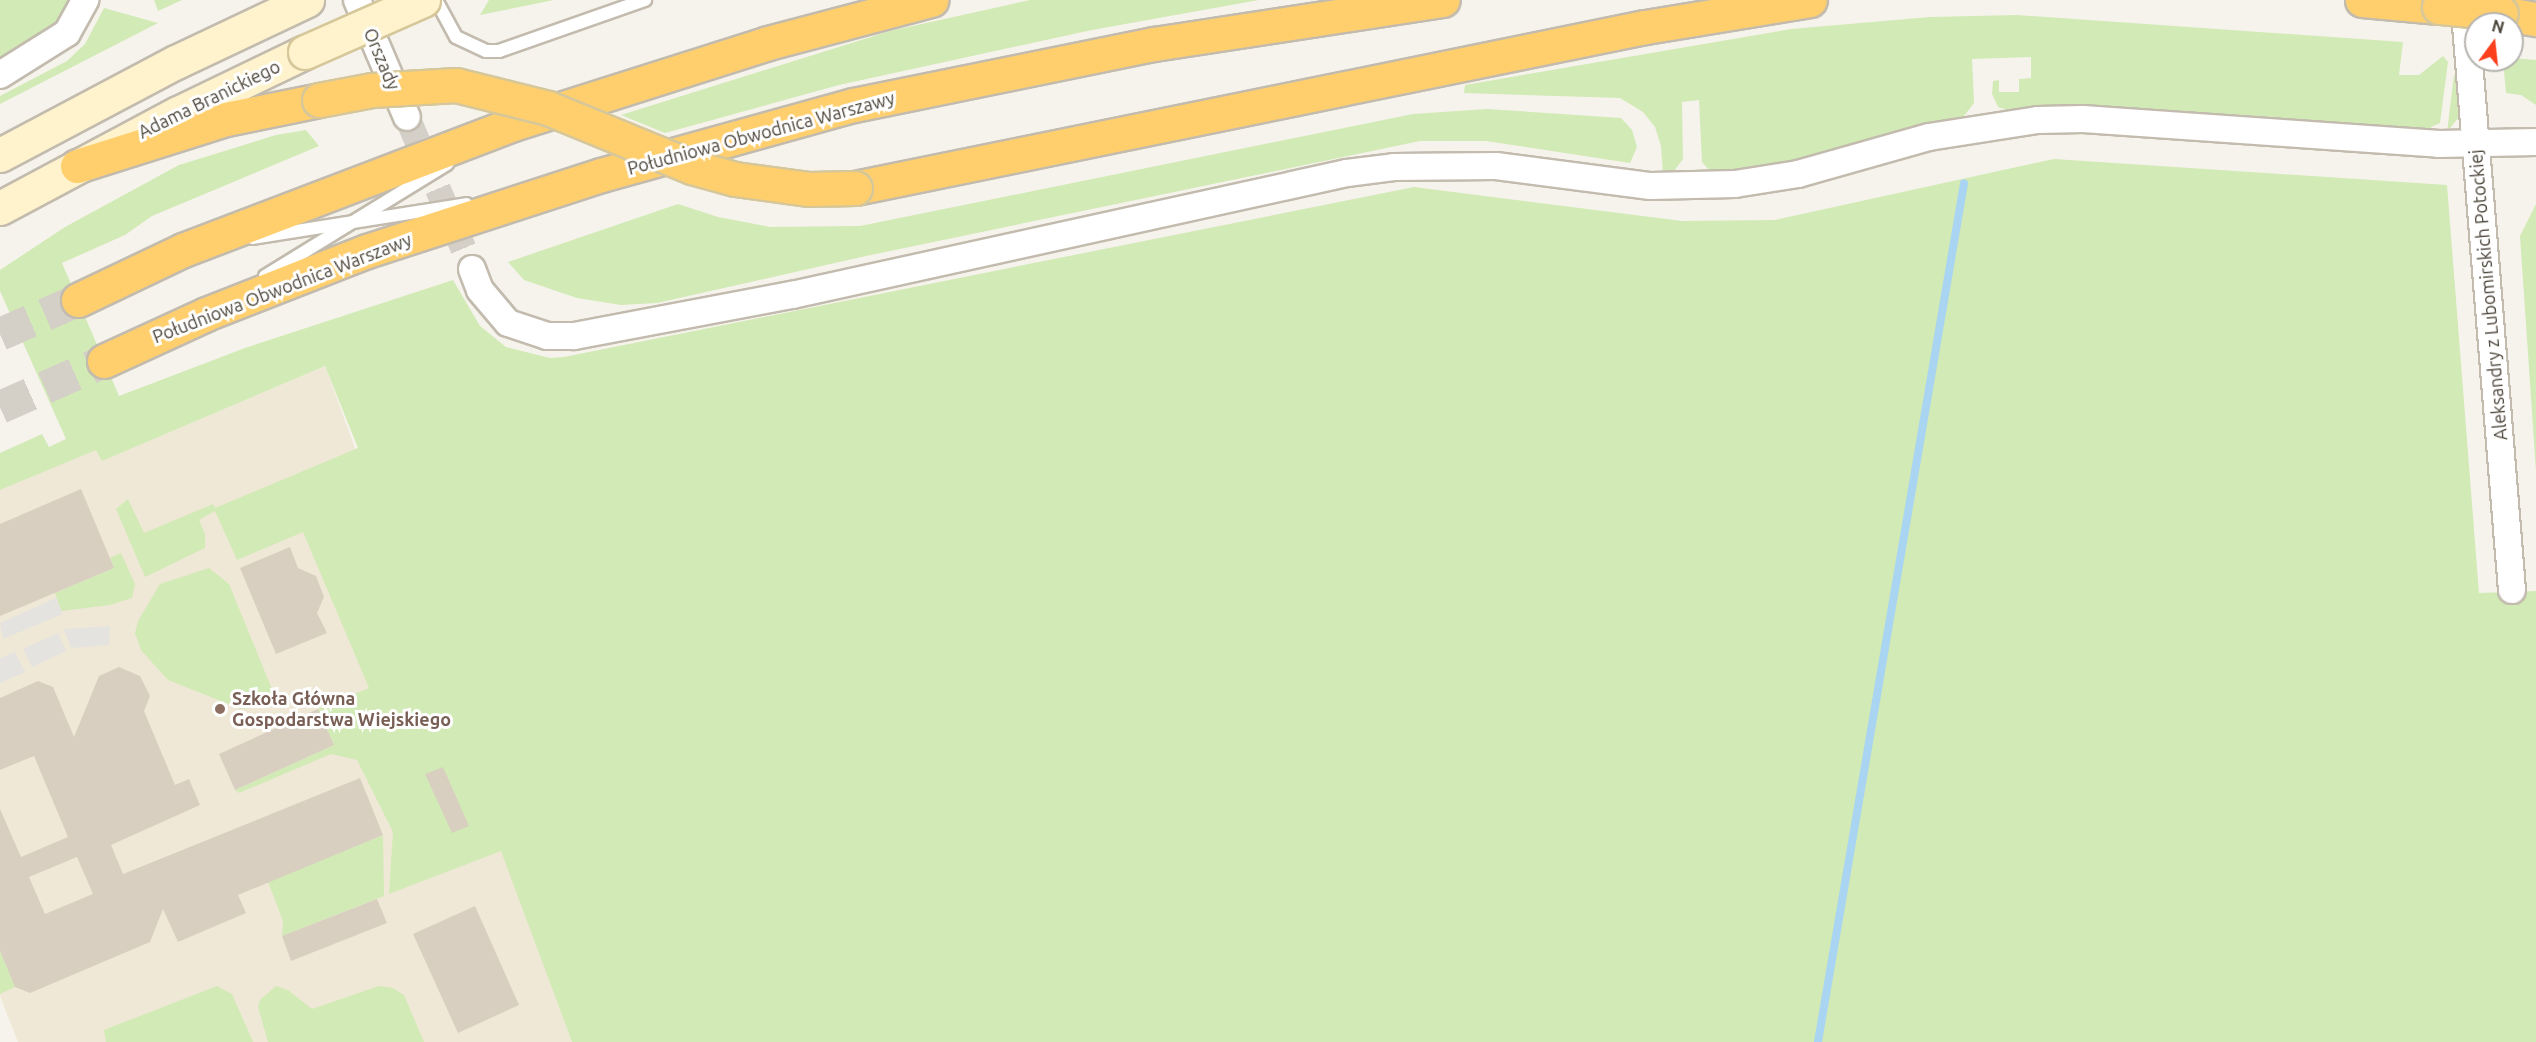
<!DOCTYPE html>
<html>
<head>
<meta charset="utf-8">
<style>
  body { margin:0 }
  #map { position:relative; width:2536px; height:1042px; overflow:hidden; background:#f6f3ec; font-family:Ubuntu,sans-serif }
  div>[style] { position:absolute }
  .education>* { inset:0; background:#efe8d6 }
  .green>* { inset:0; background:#d2eab5 }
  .parking>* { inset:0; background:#e5e3e0 }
  .stream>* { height:8px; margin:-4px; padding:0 4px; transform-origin:4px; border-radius:4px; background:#a9d4f2 }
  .building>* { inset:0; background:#d8cfc1 }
  .street-tunnel>* { height:26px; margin-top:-13px; transform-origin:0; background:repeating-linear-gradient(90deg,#d4d0c8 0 26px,transparent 0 39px) }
  .highway-tunnel>* { height:33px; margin-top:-16.5px; transform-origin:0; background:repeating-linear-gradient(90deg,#d4d0c8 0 33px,transparent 0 49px) }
  .roads { filter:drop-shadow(2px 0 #c2bbae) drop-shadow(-2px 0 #c2bbae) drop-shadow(0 2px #c2bbae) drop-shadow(0 -2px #c2bbae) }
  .lane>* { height:12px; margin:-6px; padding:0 6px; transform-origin:6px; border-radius:6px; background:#fff }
  .street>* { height:26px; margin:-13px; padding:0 13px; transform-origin:13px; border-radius:13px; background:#fff }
  .secondary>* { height:33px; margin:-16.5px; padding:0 16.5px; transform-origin:16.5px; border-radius:16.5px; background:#fff3cd }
  .highway>* { height:33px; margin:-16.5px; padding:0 16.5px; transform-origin:16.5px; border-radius:16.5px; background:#ffcf6e }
  .bridges { filter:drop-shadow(2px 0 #d6c79b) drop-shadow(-2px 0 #d6c79b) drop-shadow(0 2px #d6c79b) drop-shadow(0 -2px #d6c79b) }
  .secondary-bridge>* { height:33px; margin:-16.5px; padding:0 16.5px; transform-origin:16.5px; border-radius:16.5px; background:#fff3cd }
  .highway-bridge>* { height:33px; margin:-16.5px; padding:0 16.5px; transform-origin:16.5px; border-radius:16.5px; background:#ffcf6e }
  .dots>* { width:16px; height:16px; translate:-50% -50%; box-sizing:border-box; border:3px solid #fff; border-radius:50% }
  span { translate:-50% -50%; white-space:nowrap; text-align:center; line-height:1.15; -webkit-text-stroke:6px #fff; paint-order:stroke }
  .street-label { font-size:18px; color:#4b4439 }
  .education-label { font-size:18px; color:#785e54; font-weight:700 }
  .left { translate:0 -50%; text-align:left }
  .north { position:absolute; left:2464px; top:12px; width:60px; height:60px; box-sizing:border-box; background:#fff; border:2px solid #b7b4b0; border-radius:50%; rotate:15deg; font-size:16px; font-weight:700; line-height:24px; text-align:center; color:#4b4439 }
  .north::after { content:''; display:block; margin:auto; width:21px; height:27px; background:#fc3f1d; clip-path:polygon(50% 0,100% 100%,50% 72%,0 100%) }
</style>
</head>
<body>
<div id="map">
  <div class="education">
    <div style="clip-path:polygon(325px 366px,572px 1042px,18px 1042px,0 996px,0 490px,96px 449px,102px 461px)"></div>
  </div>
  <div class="green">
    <div style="clip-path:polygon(0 0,72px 0,60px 23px,0 62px)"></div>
    <div style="clip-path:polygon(154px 0,182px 0,158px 11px)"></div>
    <div style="clip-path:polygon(489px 0,554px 0,480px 15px)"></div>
    <div style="clip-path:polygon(1030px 0,1259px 0,1092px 30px,839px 85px,665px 133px,621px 115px,890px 31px)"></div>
    <div style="clip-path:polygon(104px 8px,158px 23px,0 104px,0 96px,67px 61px,85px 44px)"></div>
    <div style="clip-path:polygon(2017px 15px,2403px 42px,2399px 75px,2419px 75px,2443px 56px,2448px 62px,2440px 123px,2431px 127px,2430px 134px,2015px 113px,1998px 107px,1992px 94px,1993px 81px,1999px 80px,1999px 92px,2019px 92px,2019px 79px,2031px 78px,2031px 57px,1972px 59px,1974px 103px,1961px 120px,1772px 169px,1712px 173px,1708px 169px,1702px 162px,1699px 100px,1682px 102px,1683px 159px,1671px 175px,1663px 175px,1661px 146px,1655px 127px,1643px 112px,1620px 98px,1464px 93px,1465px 85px,1791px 29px,1930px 17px)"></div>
    <div style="clip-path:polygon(2512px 58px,2536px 60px,2536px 105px,2521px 95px,2506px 93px,2503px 60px)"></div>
    <div style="clip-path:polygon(2454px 75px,2457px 75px,2459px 117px,2447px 132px)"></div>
    <div style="clip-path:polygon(1487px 109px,1621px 118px,1632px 130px,1637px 147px,1630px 163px,1486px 141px,1420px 141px,866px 256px,657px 303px,621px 305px,577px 298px,524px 280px,508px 262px,678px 204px,718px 217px,770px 227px,860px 226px,1413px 114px)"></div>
    <div style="clip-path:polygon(306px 130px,319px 146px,152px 216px,125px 235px,62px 263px,119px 396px,245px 348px,453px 280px,480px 326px,506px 347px,550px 358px,564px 357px,1414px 187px,1682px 221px,1775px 220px,2054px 159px,2447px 185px,2479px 593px,2536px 591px,2536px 1042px,572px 1042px,501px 851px,389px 894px,393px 832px,357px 760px,331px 754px,239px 793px,235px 790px,334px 745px,318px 709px,369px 688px,303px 532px,237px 560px,215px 511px,199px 520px,205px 534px,205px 548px,145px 577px,116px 509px,128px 499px,144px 533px,213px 504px,215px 508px,358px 448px,325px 366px,102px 461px,96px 450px,0 490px,0 453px,42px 434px,49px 447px,66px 439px,0 291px,0 270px,65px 227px,179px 165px,276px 135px)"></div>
    <div style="clip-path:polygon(2536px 204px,2536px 471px,2520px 236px)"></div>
    <div style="clip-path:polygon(121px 553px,135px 584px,132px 598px,110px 605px,61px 611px,55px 593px,114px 568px,110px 558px)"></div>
    <div style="clip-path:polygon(209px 568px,229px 584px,276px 699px,261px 707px,241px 709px,168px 680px,141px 650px,135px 633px,138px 621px,160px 584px)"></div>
    <div style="clip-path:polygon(383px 835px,384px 896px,282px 936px,283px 921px,268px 882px)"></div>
    <div style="clip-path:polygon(0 951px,15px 987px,0 994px)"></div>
    <div style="clip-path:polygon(217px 986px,232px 994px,253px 1042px,106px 1042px,104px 1030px)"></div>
    <div style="clip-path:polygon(276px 986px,288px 990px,312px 1009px,379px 986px,393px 988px,404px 995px,424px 1042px,268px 1042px,258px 1007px,260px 1000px)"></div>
  </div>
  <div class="parking">
    <div style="clip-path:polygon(56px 598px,63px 614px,3px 639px,0 623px)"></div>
    <div style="clip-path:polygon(110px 626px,109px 645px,71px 648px,64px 629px)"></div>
    <div style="clip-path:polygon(58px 633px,66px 651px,32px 667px,23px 649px)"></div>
    <div style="clip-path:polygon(15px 652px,25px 672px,0 683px,0 658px)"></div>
  </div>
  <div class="stream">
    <div style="left:1818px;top:1042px;width:871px;rotate:-80.35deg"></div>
  </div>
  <div class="building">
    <div style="clip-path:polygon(81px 489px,114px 568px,0 616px,0 524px)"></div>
    <div style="clip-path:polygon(290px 547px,298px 568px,316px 576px,324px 597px,317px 613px,327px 633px,276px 654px,240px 568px)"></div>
    <div style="clip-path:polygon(evenodd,119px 667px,140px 676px,150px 696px,144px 711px,175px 785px,189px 779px,200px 805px,111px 845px,123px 874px,360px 778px,383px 835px,238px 895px,246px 913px,178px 942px,163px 909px,150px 942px,30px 993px,15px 987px,0 951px,0 809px,21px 857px,68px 837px,34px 756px,0 770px,0 698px,38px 681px,53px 687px,74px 737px,99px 676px,119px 667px,77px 857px,93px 894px,45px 914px,29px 877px,77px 857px)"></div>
    <div style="clip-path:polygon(318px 709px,334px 745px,235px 790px,219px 754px)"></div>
    <div style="clip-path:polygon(443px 767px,469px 826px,452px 833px,425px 774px)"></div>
    <div style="clip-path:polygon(377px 899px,387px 923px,291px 961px,282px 936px)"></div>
    <div style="clip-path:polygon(475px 906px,519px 1005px,458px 1033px,413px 934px)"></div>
  </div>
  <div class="street-tunnel">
    <div style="left:407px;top:117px;width:165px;rotate:66.8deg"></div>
  </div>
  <div class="highway-tunnel">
    <div style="left:0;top:334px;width:85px;rotate:-23.6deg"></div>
    <div style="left:0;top:407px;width:114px;rotate:-23.9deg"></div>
  </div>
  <div class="roads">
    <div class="lane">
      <div style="left:436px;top:0;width:42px;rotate:61.6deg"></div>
      <div style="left:456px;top:37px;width:33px;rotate:25deg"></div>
      <div style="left:486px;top:51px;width:13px"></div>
      <div style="left:499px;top:51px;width:155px;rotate:-19.3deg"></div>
      <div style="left:252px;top:238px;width:217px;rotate:-9deg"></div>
      <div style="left:265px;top:276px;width:214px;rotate:-31.6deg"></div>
    </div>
    <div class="street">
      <div style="left:357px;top:0;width:127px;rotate:66.9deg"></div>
      <div style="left:2464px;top:0;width:592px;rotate:85.35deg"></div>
      <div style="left:0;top:75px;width:79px;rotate:-32.1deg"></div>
      <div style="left:67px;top:33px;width:38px;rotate:-61deg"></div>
      <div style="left:472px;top:269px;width:22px;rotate:69deg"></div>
      <div style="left:480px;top:290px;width:43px;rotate:49.7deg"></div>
      <div style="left:508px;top:323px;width:41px;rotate:18.4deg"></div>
      <div style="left:547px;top:336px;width:27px"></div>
      <div style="left:574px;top:336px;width:222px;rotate:-10.7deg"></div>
      <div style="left:792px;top:295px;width:568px;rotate:-12.4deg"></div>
      <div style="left:1347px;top:173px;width:47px;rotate:-7.3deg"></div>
      <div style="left:1394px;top:167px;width:102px;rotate:-0.6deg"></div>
      <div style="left:1496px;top:166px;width:156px;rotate:7.4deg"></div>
      <div style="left:1651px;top:186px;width:84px;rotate:-1.4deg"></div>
      <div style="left:1735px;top:184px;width:64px;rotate:-9deg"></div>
      <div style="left:1798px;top:174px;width:136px;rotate:-15.8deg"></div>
      <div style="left:1929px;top:137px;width:110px;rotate:-8.9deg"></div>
      <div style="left:2038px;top:120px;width:45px;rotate:-1.3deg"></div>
      <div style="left:2083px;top:119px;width:357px;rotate:4deg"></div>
      <div style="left:2439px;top:144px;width:97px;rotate:-1.2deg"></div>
    </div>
    <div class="secondary">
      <div style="left:0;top:155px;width:199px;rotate:-27.9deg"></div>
      <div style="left:176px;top:62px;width:145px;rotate:-25.3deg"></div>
      <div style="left:0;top:208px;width:202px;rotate:-28.1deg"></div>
      <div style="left:178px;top:113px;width:141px;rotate:-25.7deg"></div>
    </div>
    <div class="highway">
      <div style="left:2362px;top:0;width:77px;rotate:5.2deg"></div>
      <div style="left:2501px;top:13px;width:36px;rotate:10deg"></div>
      <div style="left:77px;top:166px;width:156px;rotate:-17.5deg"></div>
      <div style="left:226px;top:119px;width:95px;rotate:-11.5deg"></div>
      <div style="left:855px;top:188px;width:806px;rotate:-11.52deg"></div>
      <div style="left:1645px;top:27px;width:167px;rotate:-9.3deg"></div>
      <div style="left:78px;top:300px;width:116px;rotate:-25.5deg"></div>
      <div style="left:183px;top:250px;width:353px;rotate:-20.9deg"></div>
      <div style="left:513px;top:124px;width:268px;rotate:-17.6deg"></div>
      <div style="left:768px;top:43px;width:169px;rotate:-14.8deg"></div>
      <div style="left:104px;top:361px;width:112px;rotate:-24.7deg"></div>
      <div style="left:206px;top:314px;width:173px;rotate:-21.4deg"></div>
      <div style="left:367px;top:251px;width:246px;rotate:-18deg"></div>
      <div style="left:601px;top:175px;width:263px;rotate:-15.5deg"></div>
      <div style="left:854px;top:105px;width:306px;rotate:-11.5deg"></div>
      <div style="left:1154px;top:44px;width:292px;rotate:-8.7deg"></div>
    </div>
  </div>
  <div class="bridges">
    <div class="secondary-bridge">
      <div style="left:305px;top:52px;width:129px;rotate:-23.8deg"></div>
    </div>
    <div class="highway-bridge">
      <div style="left:2439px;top:7px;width:62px;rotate:5.5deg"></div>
      <div style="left:319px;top:100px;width:54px;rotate:-10.7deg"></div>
      <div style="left:372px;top:90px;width:84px;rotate:-3.4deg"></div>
      <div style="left:456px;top:85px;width:95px;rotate:14deg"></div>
      <div style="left:548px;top:108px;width:156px;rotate:22.3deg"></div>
      <div style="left:692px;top:167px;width:45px;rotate:15.6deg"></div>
      <div style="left:735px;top:179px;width:75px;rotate:7.7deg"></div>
      <div style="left:809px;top:189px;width:46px;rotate:-1.2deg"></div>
    </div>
  </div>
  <div class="dots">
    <div style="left:220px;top:709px;background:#8d6e63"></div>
  </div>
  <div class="street-label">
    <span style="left:382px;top:59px;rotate:67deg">Orszady</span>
    <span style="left:209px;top:99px;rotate:-26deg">Adama Branickiego</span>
    <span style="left:761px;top:133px;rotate:-15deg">Południowa Obwodnica Warszawy</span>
    <span style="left:282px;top:288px;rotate:-21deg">Południowa Obwodnica Warszawy</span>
    <span style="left:2488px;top:295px;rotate:-95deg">Aleksandry z Lubomirskich Potockiej</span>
  </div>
  <div class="education-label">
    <span class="left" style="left:232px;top:709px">Szkoła Główna<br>Gospodarstwa Wiejskiego</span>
  </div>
  <div class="north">N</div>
</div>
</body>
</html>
